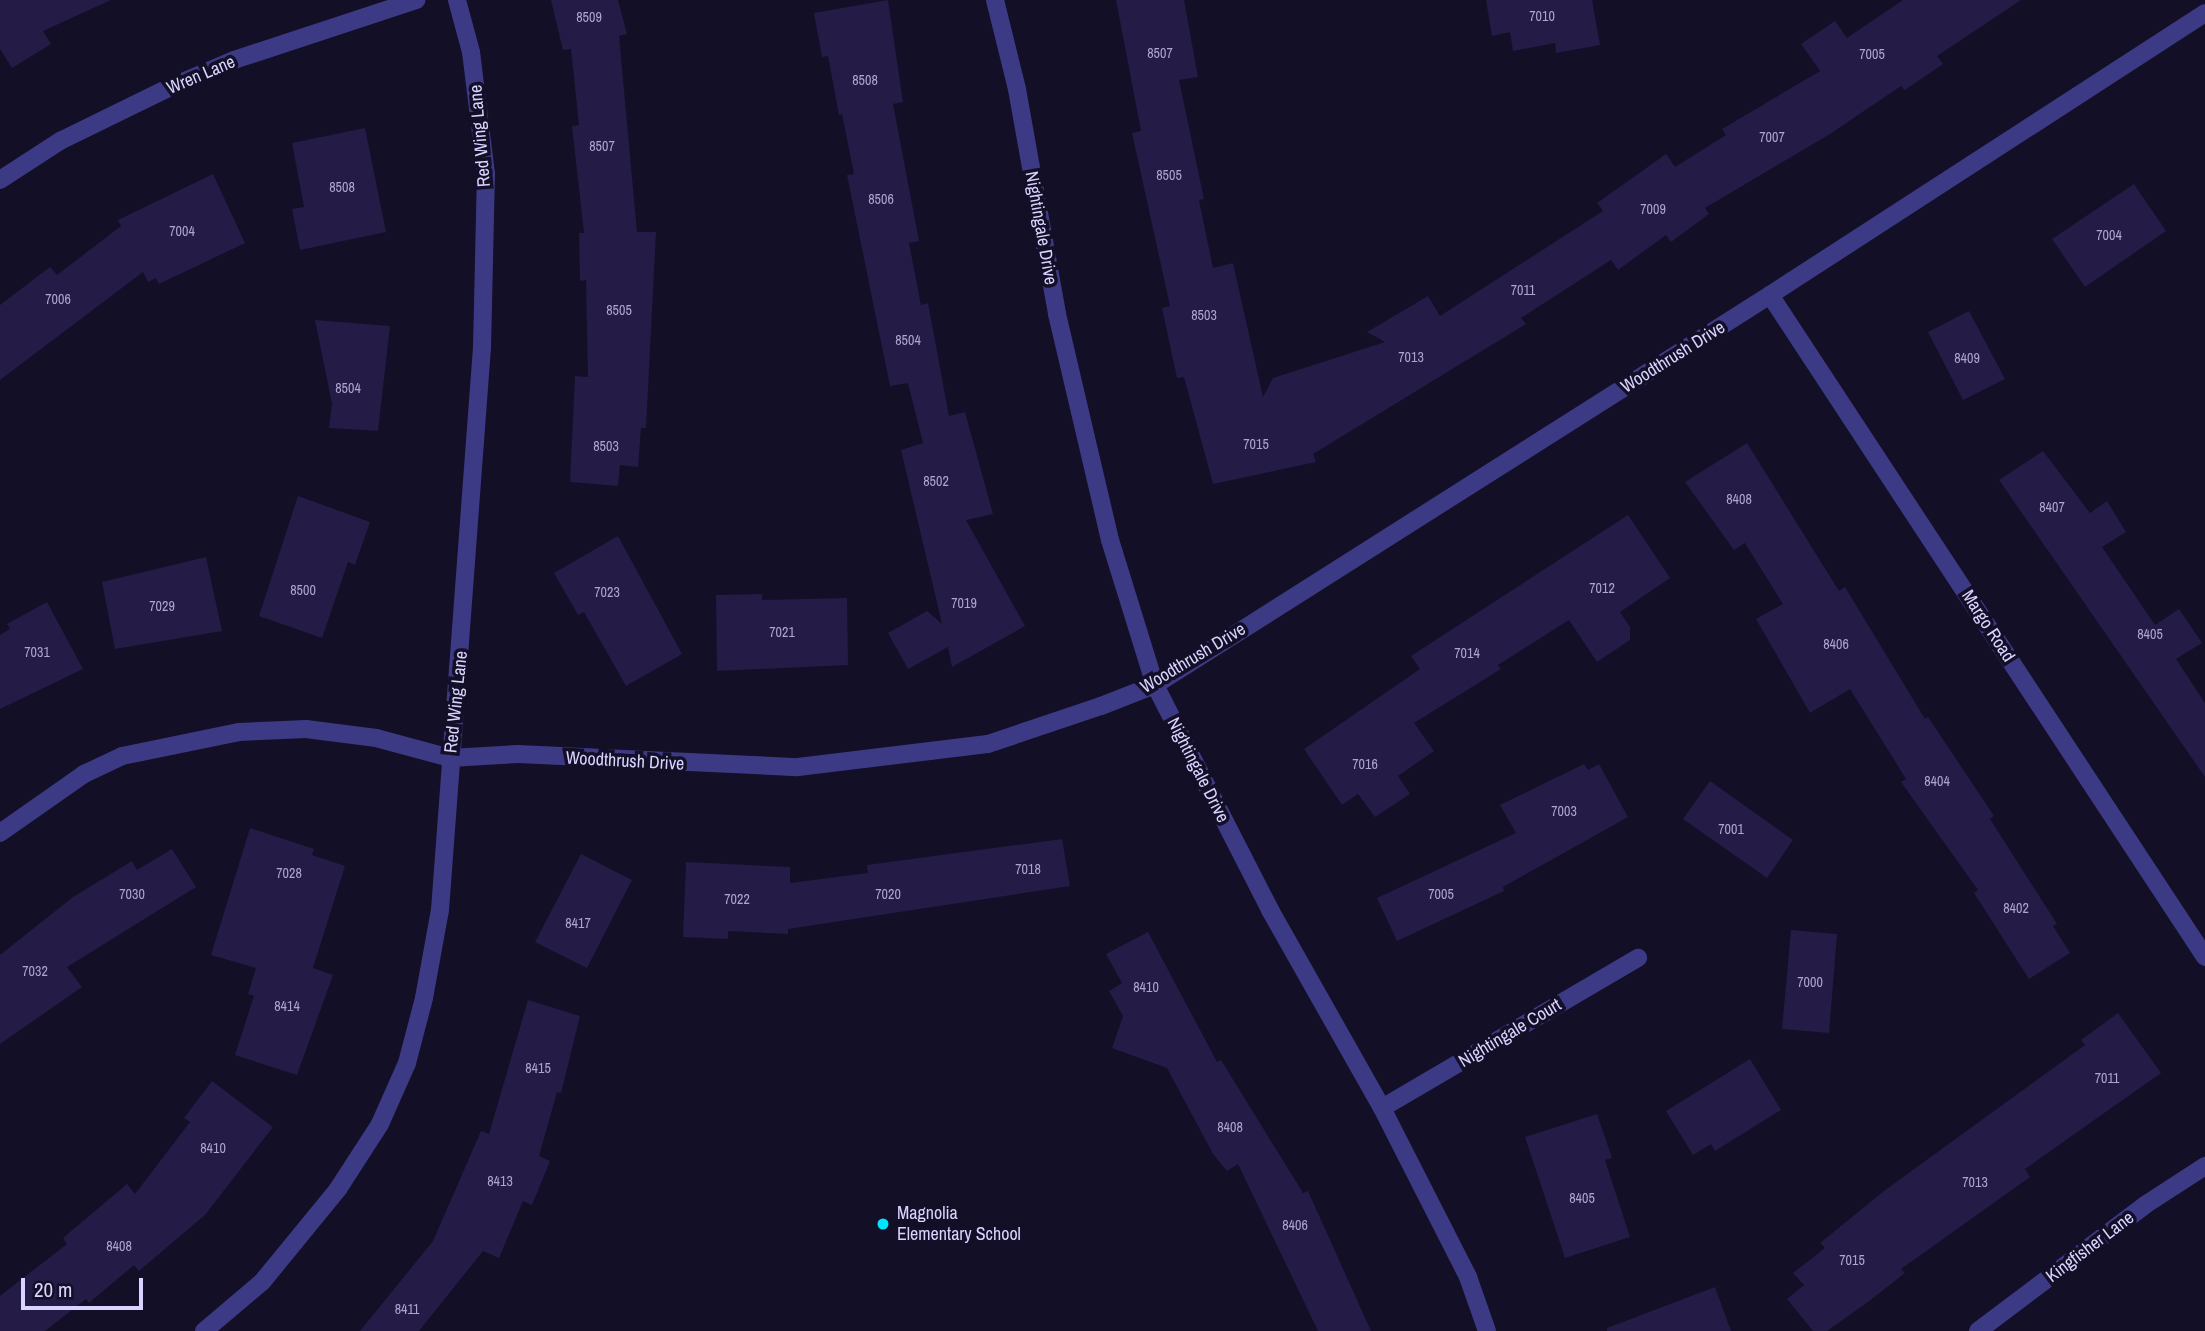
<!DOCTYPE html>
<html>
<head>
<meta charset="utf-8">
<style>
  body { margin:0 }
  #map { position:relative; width:2205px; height:1331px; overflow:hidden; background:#130f26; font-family:"Archivo Narrow",sans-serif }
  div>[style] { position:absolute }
  .building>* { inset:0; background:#241b47 }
  .street>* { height:18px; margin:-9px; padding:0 9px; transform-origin:9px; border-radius:9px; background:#3d3a85 }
  .dots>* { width:19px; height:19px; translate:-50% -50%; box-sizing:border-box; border:4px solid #130f26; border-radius:50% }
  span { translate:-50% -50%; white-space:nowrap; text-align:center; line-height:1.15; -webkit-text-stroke:7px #130f26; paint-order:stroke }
  .number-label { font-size:14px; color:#aca6d1 }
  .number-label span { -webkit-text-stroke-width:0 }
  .street-label { font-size:18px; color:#d9d4ff }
  .poi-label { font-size:18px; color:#d9d4ff }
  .left { translate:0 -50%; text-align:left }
  .scale { position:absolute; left:21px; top:1278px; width:122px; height:32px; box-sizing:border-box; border:4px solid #d9d4ff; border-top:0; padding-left:9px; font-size:21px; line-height:24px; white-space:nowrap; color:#d9d4ff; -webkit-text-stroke:5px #130f26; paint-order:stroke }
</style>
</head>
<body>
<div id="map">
  <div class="building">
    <div style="clip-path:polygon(0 0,111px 0,43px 31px,51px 44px,12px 68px,0 49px)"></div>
    <div style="clip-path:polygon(551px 0,618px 0,627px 34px,619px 36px,637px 232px,656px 232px,646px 428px,641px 428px,638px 467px,620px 465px,618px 486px,570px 482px,575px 376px,588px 377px,586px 280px,580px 281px,579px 233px,584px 233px,572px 126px,579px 125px,571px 49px,563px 50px)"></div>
    <div style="clip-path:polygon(888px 0,903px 102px,893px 104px,919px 241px,909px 243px,921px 305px,928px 303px,949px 416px,965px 412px,993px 514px,966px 520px,1025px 626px,952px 667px,948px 647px,908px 669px,888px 633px,927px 611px,942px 624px,901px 450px,923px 443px,908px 383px,890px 386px,847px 175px,854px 174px,842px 114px,839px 115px,828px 56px,822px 57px,814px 13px)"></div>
    <div style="clip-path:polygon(1116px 0,1184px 0,1198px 77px,1179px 80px,1204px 199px,1199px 200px,1213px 268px,1233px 263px,1263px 397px,1273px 378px,1385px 342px,1367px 332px,1428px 296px,1440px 316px,1603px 211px,1597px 203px,1666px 154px,1675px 167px,1726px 135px,1722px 129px,1820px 71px,1801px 44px,1835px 21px,1847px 38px,1903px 0,2021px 0,1937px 56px,1943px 64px,1905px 90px,1901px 86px,1830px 134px,1705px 208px,1709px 214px,1671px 242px,1666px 235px,1618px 270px,1611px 260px,1521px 318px,1526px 324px,1313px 454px,1316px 462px,1213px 484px,1184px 377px,1177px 378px,1162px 308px,1170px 306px,1132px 133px,1141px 131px)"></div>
    <div style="clip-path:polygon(1486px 0,1592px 0,1600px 45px,1556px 53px,1555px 43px,1513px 51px,1510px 32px,1492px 36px)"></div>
    <div style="clip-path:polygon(365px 128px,386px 232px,300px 250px,292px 209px,304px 207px,292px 143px)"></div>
    <div style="clip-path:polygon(213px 174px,245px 243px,159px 284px,156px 278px,148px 282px,143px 272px,0 380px,0 305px,50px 267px,57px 275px,121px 226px,118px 220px)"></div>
    <div style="clip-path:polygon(2134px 184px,2166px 231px,2085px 287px,2052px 239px)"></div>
    <div style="clip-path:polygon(1969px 311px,2005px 379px,1963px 400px,1928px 332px)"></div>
    <div style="clip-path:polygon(315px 320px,390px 326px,378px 431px,329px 428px,332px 404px)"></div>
    <div style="clip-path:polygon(1747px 443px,1839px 591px,1845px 587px,1925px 719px,1928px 717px,1994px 816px,1990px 819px,2057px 924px,2053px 926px,2070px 953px,2029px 979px,1974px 893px,1978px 890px,1901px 782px,1906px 779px,1850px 689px,1810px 713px,1756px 619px,1783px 604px,1745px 543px,1734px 550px,1685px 482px)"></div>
    <div style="clip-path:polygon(2043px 451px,2090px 513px,2107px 501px,2126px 532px,2102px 547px,2155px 625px,2179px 609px,2202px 643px,2176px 659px,2205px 703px,2205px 777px,1999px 480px)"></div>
    <div style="clip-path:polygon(298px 496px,370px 522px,355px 565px,348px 562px,322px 638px,259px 616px)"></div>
    <div style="clip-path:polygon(1628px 515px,1670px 578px,1620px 612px,1630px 627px,1630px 640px,1597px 662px,1569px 620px,1498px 665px,1501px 669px,1414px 723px,1434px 751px,1398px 776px,1410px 794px,1375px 817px,1358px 794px,1342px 805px,1304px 749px,1420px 669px,1411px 656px)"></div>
    <div style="clip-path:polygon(618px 536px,682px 654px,626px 686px,584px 612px,578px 615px,554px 573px)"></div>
    <div style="clip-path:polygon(206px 557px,222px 631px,115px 649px,102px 582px)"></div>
    <div style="clip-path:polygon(762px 594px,762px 600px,847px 598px,848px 665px,717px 671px,716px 595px)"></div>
    <div style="clip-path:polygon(47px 602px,83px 669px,0 709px,0 635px,10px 629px,7px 624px)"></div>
    <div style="clip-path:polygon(1584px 764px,1588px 770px,1599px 764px,1628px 817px,1503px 887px,1504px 891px,1397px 941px,1377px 898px,1516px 833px,1500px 805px)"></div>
    <div style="clip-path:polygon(1710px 781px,1793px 840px,1767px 878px,1683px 819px)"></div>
    <div style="clip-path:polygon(250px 828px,314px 849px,312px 855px,345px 866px,313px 968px,333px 975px,297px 1075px,235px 1055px,254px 996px,248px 994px,256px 968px,211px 955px)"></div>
    <div style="clip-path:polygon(1062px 839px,1070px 886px,788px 929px,788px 934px,728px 931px,728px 939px,683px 937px,686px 862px,790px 867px,790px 883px,868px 873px,867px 865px)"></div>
    <div style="clip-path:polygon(172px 849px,196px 887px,67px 967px,82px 987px,0 1044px,0 955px,73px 897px,132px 861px,137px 870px)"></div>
    <div style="clip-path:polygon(581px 854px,632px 880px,587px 968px,535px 942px)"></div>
    <div style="clip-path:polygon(1791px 930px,1837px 934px,1829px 1033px,1782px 1029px)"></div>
    <div style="clip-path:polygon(1148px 932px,1217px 1062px,1221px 1060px,1303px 1193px,1308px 1191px,1371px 1331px,1318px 1331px,1238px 1164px,1227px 1171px,1213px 1154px,1167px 1068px,1112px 1048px,1123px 1016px,1109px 991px,1122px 983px,1106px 954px)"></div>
    <div style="clip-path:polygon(528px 1000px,580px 1016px,561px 1093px,557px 1092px,539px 1156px,550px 1161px,532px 1205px,523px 1201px,499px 1258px,483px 1251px,419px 1331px,360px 1331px,433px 1241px,481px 1131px,489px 1134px)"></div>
    <div style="clip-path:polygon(2118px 1013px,2161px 1073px,2025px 1169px,2030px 1177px,1901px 1269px,1905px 1273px,1868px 1302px,1827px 1331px,1813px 1331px,1787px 1299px,1804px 1285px,1793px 1273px,1825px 1248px,1820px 1243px,1884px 1191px,2085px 1045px,2081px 1040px)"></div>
    <div style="clip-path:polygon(1750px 1059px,1781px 1110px,1715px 1151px,1711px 1144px,1693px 1155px,1666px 1111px)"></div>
    <div style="clip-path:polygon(212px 1081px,273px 1127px,205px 1215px,139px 1271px,134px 1265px,89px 1303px,86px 1299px,45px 1331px,0 1331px,0 1296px,67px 1244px,63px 1238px,127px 1184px,135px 1194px,190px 1122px,184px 1118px)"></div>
    <div style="clip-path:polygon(1597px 1114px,1612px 1158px,1605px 1160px,1630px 1237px,1565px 1258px,1525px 1137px)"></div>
    <div style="clip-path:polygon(1715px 1287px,1731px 1331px,1607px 1331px,1607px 1328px)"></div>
  </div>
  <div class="street">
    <div style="left:995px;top:0;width:92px;rotate:76.1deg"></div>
    <div style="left:1017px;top:89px;width:229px;rotate:79.9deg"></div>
    <div style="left:1057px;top:314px;width:232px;rotate:76.8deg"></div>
    <div style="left:1110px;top:540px;width:152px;rotate:72.8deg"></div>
    <div style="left:1155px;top:685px;width:253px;rotate:62.9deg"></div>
    <div style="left:1270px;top:910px;width:227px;rotate:60.5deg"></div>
    <div style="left:1382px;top:1108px;width:190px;rotate:63deg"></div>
    <div style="left:1468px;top:1277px;width:57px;rotate:70.6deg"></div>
    <div style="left:0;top:180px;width:72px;rotate:-33deg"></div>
    <div style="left:60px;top:141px;width:118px;rotate:-26.1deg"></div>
    <div style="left:166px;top:89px;width:74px;rotate:-23.1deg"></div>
    <div style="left:234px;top:60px;width:192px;rotate:-18.2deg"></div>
    <div style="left:1770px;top:295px;width:792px;rotate:56.69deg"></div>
    <div style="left:0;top:833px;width:103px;rotate:-35.1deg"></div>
    <div style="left:84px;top:774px;width:42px;rotate:-25.3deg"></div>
    <div style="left:122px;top:756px;width:119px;rotate:-11.6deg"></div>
    <div style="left:239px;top:732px;width:67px;rotate:-2.6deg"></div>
    <div style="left:306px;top:729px;width:71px;rotate:7.3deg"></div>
    <div style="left:376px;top:738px;width:77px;rotate:15.1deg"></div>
    <div style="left:450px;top:758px;width:68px;rotate:-3.4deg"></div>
    <div style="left:518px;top:754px;width:280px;rotate:2.7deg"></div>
    <div style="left:798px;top:767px;width:191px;rotate:-6.9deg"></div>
    <div style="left:988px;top:744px;width:119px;rotate:-18.6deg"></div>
    <div style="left:1101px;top:706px;width:58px;rotate:-21.3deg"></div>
    <div style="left:1155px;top:685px;width:728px;rotate:-32.38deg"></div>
    <div style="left:1770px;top:295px;width:518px;rotate:-32.95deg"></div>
    <div style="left:1382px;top:1108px;width:297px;rotate:-30.4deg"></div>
    <div style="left:204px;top:1331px;width:76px;rotate:-40.2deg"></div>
    <div style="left:262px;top:1282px;width:120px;rotate:-50.7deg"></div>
    <div style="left:338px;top:1189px;width:77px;rotate:-57.1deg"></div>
    <div style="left:380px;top:1124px;width:67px;rotate:-66.1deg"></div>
    <div style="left:407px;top:1063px;width:67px;rotate:-75.3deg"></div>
    <div style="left:424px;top:998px;width:89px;rotate:-79.7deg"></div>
    <div style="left:440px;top:910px;width:564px;rotate:-85.73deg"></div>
    <div style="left:482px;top:348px;width:174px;rotate:-88.7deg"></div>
    <div style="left:486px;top:174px;width:123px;rotate:-97deg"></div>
    <div style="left:471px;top:52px;width:54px;rotate:-105.1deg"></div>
    <div style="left:1978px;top:1331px;width:209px;rotate:-37deg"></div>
    <div style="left:2145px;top:1205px;width:72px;rotate:-33deg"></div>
  </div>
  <div class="dots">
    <div style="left:883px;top:1224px;background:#00e5ff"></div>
  </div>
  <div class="number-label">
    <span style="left:1542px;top:16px">7010</span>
    <span style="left:589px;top:17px">8509</span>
    <span style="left:1160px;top:53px">8507</span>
    <span style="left:1872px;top:54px">7005</span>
    <span style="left:865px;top:80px">8508</span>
    <span style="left:1772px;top:137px">7007</span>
    <span style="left:602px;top:146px">8507</span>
    <span style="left:1169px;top:175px">8505</span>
    <span style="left:342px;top:187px">8508</span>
    <span style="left:881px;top:199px">8506</span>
    <span style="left:1653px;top:209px">7009</span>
    <span style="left:182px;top:231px">7004</span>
    <span style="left:2109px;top:235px">7004</span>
    <span style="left:1523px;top:290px">7011</span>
    <span style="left:58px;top:299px">7006</span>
    <span style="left:619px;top:310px">8505</span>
    <span style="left:1204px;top:315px">8503</span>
    <span style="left:908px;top:340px">8504</span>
    <span style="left:1411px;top:357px">7013</span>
    <span style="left:1967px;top:358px">8409</span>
    <span style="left:348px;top:388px">8504</span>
    <span style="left:1256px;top:444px">7015</span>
    <span style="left:606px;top:446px">8503</span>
    <span style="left:936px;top:481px">8502</span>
    <span style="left:1739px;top:499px">8408</span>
    <span style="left:2052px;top:507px">8407</span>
    <span style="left:1602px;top:588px">7012</span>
    <span style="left:303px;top:590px">8500</span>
    <span style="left:607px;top:592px">7023</span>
    <span style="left:964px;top:603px">7019</span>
    <span style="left:162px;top:606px">7029</span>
    <span style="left:782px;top:632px">7021</span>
    <span style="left:2150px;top:634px">8405</span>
    <span style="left:1836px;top:644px">8406</span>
    <span style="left:37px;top:652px">7031</span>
    <span style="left:1467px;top:653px">7014</span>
    <span style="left:1365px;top:764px">7016</span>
    <span style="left:1937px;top:781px">8404</span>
    <span style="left:1564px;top:811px">7003</span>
    <span style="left:1731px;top:829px">7001</span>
    <span style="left:1028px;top:869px">7018</span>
    <span style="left:289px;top:873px">7028</span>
    <span style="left:132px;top:894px">7030</span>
    <span style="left:888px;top:894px">7020</span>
    <span style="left:1441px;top:894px">7005</span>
    <span style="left:737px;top:899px">7022</span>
    <span style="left:2016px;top:908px">8402</span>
    <span style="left:578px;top:923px">8417</span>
    <span style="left:35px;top:971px">7032</span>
    <span style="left:1810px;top:982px">7000</span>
    <span style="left:1146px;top:987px">8410</span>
    <span style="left:287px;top:1006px">8414</span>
    <span style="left:538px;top:1068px">8415</span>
    <span style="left:2107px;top:1078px">7011</span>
    <span style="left:1230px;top:1127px">8408</span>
    <span style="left:213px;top:1148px">8410</span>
    <span style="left:500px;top:1181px">8413</span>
    <span style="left:1975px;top:1182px">7013</span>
    <span style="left:1582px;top:1198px">8405</span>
    <span style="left:1295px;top:1225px">8406</span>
    <span style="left:119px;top:1246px">8408</span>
    <span style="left:1852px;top:1260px">7015</span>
    <span style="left:407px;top:1309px">8411</span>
  </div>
  <div class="street-label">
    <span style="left:201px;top:75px;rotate:-23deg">Wren Lane</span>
    <span style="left:480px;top:136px;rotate:-95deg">Red Wing Lane</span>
    <span style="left:1041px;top:228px;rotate:80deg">Nightingale Drive</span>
    <span style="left:1673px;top:357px;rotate:-32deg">Woodthrush Drive</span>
    <span style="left:1988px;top:626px;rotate:57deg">Margo Road</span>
    <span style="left:1193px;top:658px;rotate:-31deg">Woodthrush Drive</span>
    <span style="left:456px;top:702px;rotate:-84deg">Red Wing Lane</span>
    <span style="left:625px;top:761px;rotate:3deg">Woodthrush Drive</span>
    <span style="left:1198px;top:770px;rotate:63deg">Nightingale Drive</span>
    <span style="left:1510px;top:1033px;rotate:-31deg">Nightingale Court</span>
    <span style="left:2090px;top:1247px;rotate:-37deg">Kingfisher Lane</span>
  </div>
  <div class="poi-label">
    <span class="left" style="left:897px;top:1224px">Magnolia<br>Elementary School</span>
  </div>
  <div class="scale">20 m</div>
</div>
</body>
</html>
